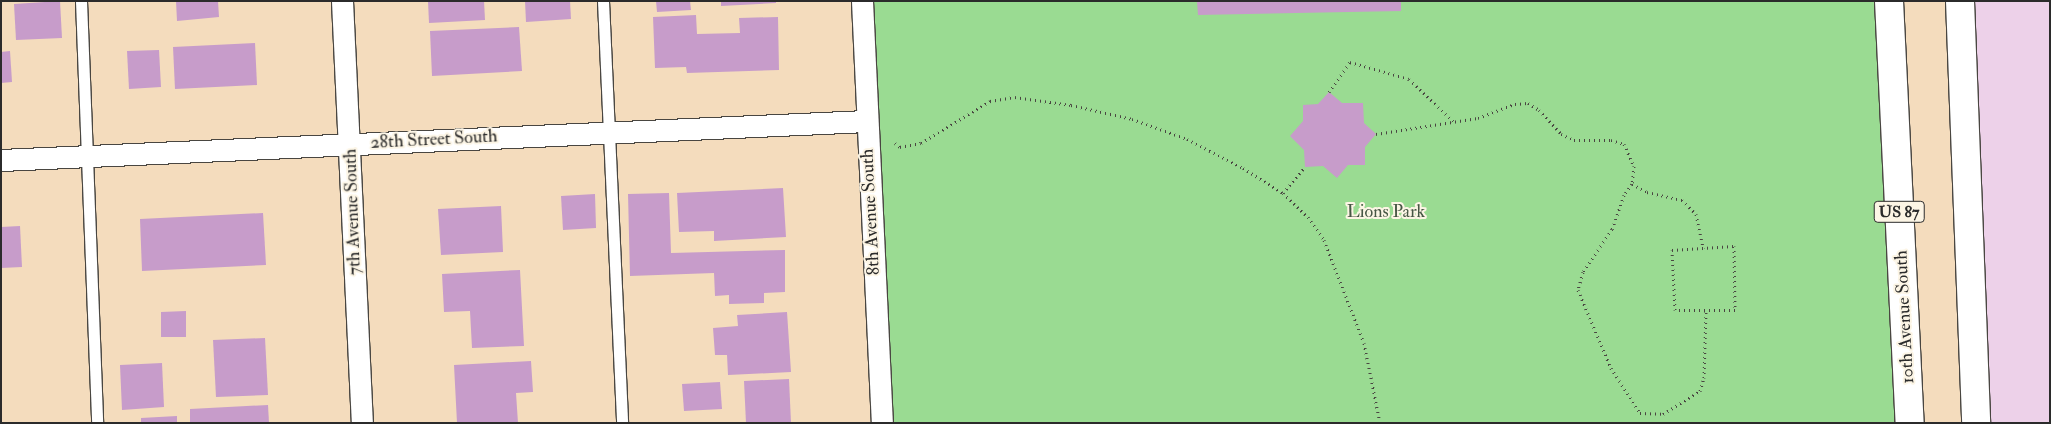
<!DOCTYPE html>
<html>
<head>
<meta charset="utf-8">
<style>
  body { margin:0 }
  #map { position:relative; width:2051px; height:424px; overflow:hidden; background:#f4dcbd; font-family:"IM FELL Double Pica",serif }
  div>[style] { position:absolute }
  .built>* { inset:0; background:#edd1e9 }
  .green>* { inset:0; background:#9adb92 }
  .building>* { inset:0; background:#c79cca }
  .path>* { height:3px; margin-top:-1.5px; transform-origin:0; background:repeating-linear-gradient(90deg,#494641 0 1px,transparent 0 5px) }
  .roads { filter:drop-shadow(1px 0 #494641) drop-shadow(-1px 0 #494641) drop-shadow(0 1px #494641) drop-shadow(0 -1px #494641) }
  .lane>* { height:11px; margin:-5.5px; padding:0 5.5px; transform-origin:5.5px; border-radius:5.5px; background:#fff }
  .street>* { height:21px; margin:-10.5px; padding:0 10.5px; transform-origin:10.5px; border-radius:10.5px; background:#fff }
  .highway>* { height:28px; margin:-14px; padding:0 14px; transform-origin:14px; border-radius:14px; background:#fff }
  span { translate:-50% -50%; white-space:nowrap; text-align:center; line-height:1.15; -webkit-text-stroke:4px #fcf5e5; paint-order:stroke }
  .shield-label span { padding:1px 4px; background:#fcf5e5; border:1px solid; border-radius:4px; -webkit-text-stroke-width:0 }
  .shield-label { font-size:16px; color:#2b2b2b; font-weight:700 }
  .street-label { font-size:18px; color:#2b2b2b }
  .park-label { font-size:18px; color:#475745 }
  .frame { position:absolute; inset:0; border:2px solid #2b2b2b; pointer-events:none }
</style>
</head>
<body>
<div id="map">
  <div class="built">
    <div style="clip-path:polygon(1960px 1px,2050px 1px,2050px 423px,1976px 423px)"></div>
  </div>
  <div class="green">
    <div style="clip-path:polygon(863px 1px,1889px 1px,1909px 423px,883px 423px)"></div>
  </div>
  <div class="building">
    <div style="clip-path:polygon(60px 1px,62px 38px,16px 40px,14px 4px)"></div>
    <div style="clip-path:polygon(176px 1px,218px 1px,219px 17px,177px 21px)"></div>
    <div style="clip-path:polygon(428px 1px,484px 1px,485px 20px,429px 23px)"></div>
    <div style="clip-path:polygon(525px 1px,570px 1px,571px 19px,526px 22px)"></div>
    <div style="clip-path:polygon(656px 1px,690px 1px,691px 10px,657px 12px)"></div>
    <div style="clip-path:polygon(721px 1px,776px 1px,776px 3px,721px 6px)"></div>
    <div style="clip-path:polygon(1197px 1px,1401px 1px,1401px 11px,1198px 15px)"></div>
    <div style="clip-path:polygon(696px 15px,697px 34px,740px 33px,739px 18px,778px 17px,779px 70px,687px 73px,686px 67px,655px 68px,653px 17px)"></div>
    <div style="clip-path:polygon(519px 27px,522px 71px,432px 76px,430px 31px)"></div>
    <div style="clip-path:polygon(255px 43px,257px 85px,175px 89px,173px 47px)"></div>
    <div style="clip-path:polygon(159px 50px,161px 87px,129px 89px,127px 51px)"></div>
    <div style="clip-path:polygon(10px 51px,12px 82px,1px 83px,1px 52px)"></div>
    <div style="clip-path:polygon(1329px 92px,1342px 103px,1363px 103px,1364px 123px,1376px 134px,1365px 147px,1365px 165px,1348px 165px,1337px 178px,1323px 166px,1305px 167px,1304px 150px,1290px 136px,1303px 121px,1303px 105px,1318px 104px)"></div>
    <div style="clip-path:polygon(783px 188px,786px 237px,714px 241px,714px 231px,679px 232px,677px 193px)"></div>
    <div style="clip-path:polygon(669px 193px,671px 253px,785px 250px,785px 292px,764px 293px,764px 303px,729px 304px,729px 295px,715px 296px,714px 273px,630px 276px,628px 194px)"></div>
    <div style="clip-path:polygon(595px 194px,596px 228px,563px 230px,561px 196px)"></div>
    <div style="clip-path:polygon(501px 206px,503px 252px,441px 255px,438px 209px)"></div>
    <div style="clip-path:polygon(263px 213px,266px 265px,142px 271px,140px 219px)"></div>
    <div style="clip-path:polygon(20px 226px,22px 267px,1px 268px,1px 227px)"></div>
    <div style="clip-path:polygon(520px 270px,524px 346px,472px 348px,470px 311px,444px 312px,442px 274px)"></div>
    <div style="clip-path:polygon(186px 311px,186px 337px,161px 337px,161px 312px)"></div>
    <div style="clip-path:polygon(787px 312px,791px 372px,728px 375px,727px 355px,715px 355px,713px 328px,738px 326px,737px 315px)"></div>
    <div style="clip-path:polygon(265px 338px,268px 395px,216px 397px,213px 340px)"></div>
    <div style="clip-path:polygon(531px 361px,533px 392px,516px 393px,518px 423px,457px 423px,454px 365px)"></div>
    <div style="clip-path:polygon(162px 363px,164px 407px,122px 410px,120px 365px)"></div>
    <div style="clip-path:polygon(789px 379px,791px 423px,746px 423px,744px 381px)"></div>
    <div style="clip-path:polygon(720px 382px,722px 409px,684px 411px,682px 384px)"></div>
    <div style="clip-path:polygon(268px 405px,269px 423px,190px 423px,190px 409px)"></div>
    <div style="clip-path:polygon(177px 416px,177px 423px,141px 423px,141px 418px)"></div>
  </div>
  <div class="path">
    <div style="left:1329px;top:92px;width:37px;rotate:-55deg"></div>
    <div style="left:1350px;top:62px;width:61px;rotate:16.1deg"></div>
    <div style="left:1409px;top:79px;width:61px;rotate:43.7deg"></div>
    <div style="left:1376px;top:134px;width:103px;rotate:-8.9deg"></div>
    <div style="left:1478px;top:118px;width:40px;rotate:-21deg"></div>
    <div style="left:1515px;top:104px;width:13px;rotate:-4deg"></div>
    <div style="left:1528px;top:103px;width:13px;rotate:32deg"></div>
    <div style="left:1539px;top:110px;width:33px;rotate:47deg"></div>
    <div style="left:1561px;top:134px;width:14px;rotate:25deg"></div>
    <div style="left:1574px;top:140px;width:37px"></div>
    <div style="left:1611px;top:140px;width:14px;rotate:17deg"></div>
    <div style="left:1624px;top:144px;width:24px;rotate:66deg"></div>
    <div style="left:1634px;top:166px;width:18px;rotate:96deg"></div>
    <div style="left:1632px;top:184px;width:14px;rotate:126deg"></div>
    <div style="left:1624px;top:195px;width:36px;rotate:109deg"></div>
    <div style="left:1612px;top:229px;width:52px;rotate:124deg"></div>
    <div style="left:1583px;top:272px;width:19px;rotate:106deg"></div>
    <div style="left:1578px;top:290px;width:85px;rotate:67.1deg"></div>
    <div style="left:1611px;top:368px;width:54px;rotate:57.2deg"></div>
    <div style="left:1640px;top:413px;width:23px;rotate:2deg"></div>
    <div style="left:1663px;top:414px;width:44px;rotate:-31.9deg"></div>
    <div style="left:1700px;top:391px;width:14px;rotate:-73deg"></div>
    <div style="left:1704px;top:378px;width:67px;rotate:-88.3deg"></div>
    <div style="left:895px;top:143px;width:6px;rotate:39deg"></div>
    <div style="left:900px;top:147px;width:21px;rotate:-11deg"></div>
    <div style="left:921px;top:143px;width:81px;rotate:-31.3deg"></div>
    <div style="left:990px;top:101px;width:25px;rotate:-9deg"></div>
    <div style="left:1015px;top:97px;width:57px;rotate:8.1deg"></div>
    <div style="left:1071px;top:105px;width:63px;rotate:12.9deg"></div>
    <div style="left:1132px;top:119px;width:59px;rotate:20deg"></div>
    <div style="left:1187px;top:139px;width:63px;rotate:27.4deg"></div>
    <div style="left:1243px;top:168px;width:47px;rotate:32deg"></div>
    <div style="left:1283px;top:193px;width:35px;rotate:44deg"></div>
    <div style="left:1308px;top:217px;width:28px;rotate:55deg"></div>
    <div style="left:1324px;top:240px;width:110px;rotate:68.8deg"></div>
    <div style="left:1364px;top:343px;width:82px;rotate:78.7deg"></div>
    <div style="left:1632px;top:184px;width:17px;rotate:28deg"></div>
    <div style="left:1647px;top:192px;width:36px;rotate:13deg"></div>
    <div style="left:1682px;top:200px;width:20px;rotate:45deg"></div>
    <div style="left:1696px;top:214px;width:35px;rotate:78deg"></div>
    <div style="left:1283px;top:193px;width:34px;rotate:-50deg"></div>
    <div style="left:1734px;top:246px;width:64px;rotate:89.1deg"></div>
    <div style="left:1735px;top:310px;width:60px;rotate:180deg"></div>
    <div style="left:1675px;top:310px;width:60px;rotate:-92.9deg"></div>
    <div style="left:1672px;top:250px;width:62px;rotate:-3.7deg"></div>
  </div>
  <div class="roads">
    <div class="lane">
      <div style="left:81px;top:1px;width:422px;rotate:87.8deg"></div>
      <div style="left:603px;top:1px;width:422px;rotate:87.4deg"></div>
    </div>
    <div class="street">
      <div style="left:342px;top:1px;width:422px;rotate:87.3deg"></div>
      <div style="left:862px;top:1px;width:422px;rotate:87.3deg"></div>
      <div style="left:1px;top:160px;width:867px;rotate:-2.58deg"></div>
    </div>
    <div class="highway">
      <div style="left:1889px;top:1px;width:423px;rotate:87.2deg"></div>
      <div style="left:1960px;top:1px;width:422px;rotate:87.8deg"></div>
    </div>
  </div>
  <div class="shield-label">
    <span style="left:1899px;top:212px">US 87</span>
  </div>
  <div class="street-label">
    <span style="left:434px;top:140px;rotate:-3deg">28th Street South</span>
    <span style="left:353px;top:212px;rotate:-92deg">7th Avenue South</span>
    <span style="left:871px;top:212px;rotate:-93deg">8th Avenue South</span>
    <span style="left:1905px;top:317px;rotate:-93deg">10th Avenue South</span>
  </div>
  <div class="park-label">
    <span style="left:1386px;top:212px">Lions Park</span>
  </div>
  <div class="frame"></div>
</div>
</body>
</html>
